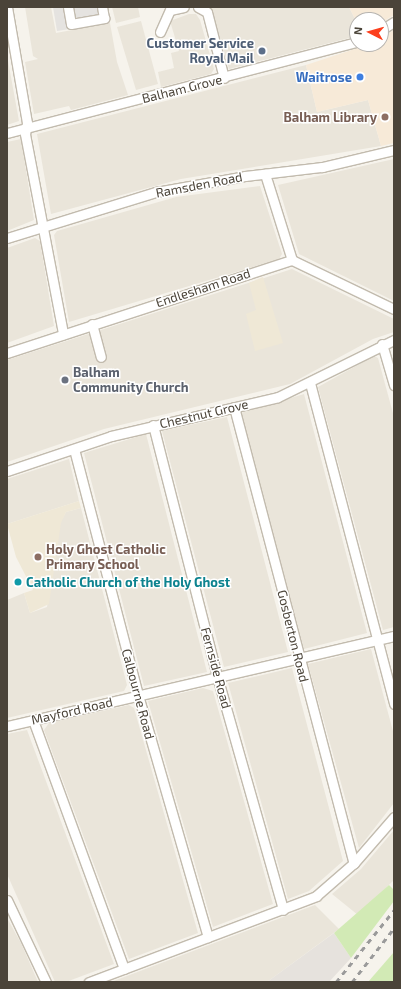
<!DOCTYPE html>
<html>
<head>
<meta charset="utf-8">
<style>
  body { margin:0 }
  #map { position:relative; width:401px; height:989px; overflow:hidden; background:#f6f3ec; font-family:"Exo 2",sans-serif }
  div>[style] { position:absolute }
  .residential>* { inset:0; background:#eae5da }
  .commercial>* { inset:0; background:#f7ead8 }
  .industrial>* { inset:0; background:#e6e2dd }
  .education>* { inset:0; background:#efe8d6 }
  .green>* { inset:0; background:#d2eab5 }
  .parking>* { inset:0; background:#e5e3e0 }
  .roads { filter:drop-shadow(1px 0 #c2bbae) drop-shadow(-1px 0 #c2bbae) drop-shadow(0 1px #c2bbae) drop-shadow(0 -1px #c2bbae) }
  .street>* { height:9px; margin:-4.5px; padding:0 4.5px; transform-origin:4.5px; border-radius:4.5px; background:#fff }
  .rail>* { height:2.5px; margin-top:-1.25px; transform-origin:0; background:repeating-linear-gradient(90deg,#9a9a9a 0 5px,transparent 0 10px) }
  .dots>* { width:11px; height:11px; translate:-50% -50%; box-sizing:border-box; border:2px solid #fff; border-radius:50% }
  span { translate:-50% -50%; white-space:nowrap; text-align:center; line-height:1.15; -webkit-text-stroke:3px #fff; paint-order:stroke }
  .service-label { font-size:13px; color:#4e5e75; font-weight:700 }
  .right { translate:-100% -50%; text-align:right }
  .shop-label { font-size:13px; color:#366cbe; font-weight:700 }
  .street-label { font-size:13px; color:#4b4439 }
  .education-label { font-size:13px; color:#785e54; font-weight:700 }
  .left { translate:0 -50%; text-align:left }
  .worship-label { font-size:13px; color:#5b616d; font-weight:700 }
  .culture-label { font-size:13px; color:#0d838f; font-weight:700 }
  .frame { position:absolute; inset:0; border:8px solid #4b4439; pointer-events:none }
  .north { position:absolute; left:349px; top:12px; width:40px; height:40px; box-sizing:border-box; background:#fff; border:1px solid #b7b4b0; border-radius:50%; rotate:276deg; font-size:11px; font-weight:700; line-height:16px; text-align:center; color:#4b4439 }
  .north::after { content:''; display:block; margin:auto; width:14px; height:18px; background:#fc3f1d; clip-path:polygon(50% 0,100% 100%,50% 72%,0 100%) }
</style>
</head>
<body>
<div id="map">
  <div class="residential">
    <div style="clip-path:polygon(25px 7px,51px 7px,56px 33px,110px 23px,117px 62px,128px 95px,71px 110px,69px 106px,34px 114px,25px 62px,38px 59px,33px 56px)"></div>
    <div style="clip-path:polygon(112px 7px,138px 7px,140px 17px,116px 23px)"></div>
    <div style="clip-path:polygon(211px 7px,349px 7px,357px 23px,357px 36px,229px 69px)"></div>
    <div style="clip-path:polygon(189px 14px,196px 14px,200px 20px,214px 69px,211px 74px,161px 87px,158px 72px,174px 68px,171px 53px,179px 51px,170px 21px)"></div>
    <div style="clip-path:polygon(141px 21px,158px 84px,136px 90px,117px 27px)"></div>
    <div style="clip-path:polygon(7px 55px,19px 121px,7px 125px)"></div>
    <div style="clip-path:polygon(306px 65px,317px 112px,368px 100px,381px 146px,181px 179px,51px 214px,37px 134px)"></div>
    <div style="clip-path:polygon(21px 139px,34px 220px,7px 231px,7px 142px)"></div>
    <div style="clip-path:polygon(394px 159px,394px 301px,299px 254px,278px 185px)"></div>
    <div style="clip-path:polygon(260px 186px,282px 254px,279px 259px,69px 322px,54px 235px,57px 231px,176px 197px)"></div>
    <div style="clip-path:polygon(35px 238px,40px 241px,54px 326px,7px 343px,7px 248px)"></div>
    <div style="clip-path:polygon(292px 269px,394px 319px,394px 332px,373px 339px,290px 384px,104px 429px,7px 462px,7px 360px)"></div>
    <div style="clip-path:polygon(374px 356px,378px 358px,394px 417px,394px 627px,383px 630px,318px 387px)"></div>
    <div style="clip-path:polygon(304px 394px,367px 633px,304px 649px,241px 413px)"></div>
    <div style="clip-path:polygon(227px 417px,288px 652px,224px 667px,162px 431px)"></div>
    <div style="clip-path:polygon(146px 434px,207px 672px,144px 686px,84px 453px)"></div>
    <div style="clip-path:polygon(69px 459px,79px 501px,7px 524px,7px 479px)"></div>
    <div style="clip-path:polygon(81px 508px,127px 685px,124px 691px,7px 718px,7px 600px,24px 593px,30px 613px,47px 607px,60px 523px,66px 512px)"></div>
    <div style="clip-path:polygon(371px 649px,394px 735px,394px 803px,359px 848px,308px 664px)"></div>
    <div style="clip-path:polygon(292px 668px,343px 861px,309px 891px,288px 899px,228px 683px)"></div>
    <div style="clip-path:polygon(203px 688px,213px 691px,273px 904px,213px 927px,148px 701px)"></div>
    <div style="clip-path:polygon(129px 705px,134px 708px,198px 933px,129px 959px,44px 730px,49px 723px)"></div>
    <div style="clip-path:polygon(27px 730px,114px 964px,66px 982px,55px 982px,7px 874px,7px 734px)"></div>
    <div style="clip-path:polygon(394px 830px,394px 880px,358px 915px,332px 894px,361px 869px)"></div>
    <div style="clip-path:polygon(315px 905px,339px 929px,267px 982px,111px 982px)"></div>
    <div style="clip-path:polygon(7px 918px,21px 943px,38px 982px,7px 982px)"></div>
  </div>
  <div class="commercial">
    <div style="clip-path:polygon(349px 7px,393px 7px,394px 15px,381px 23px,381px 20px,357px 23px)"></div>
    <div style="clip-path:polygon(394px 30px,394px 143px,381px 146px,368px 100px,317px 112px,306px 65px,370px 44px,381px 44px,381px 38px)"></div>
  </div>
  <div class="industrial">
    <div style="clip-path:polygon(334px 933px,351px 958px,329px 982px,267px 982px)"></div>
  </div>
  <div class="education">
    <div style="clip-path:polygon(263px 277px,283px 343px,255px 351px,246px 314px,256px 310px,249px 283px)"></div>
    <div style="clip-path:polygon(79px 501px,81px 508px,66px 512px,61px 523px,49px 604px,30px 613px,24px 593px,33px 590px,16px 557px,7px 524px)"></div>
  </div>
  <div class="green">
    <div style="clip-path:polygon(389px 885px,394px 890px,394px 901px,351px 958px,334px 933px)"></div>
    <div style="clip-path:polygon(394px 952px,394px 982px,368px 982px)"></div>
  </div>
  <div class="parking">
    <div style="clip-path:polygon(53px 7px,104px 7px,107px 23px,57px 31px)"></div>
  </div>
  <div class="roads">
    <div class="street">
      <div style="left:7px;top:7px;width:118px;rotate:80.2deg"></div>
      <div style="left:27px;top:123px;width:11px;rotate:100deg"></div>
      <div style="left:25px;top:134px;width:204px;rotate:79.2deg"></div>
      <div style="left:68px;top:7px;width:17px;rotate:80deg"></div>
      <div style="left:71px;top:24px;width:34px;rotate:-10deg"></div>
      <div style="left:104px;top:18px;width:11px;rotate:-100deg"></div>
      <div style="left:198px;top:7px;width:10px;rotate:29deg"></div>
      <div style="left:207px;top:12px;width:68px;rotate:75.6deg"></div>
      <div style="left:381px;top:30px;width:15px;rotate:-32deg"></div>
      <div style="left:160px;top:32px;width:24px;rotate:-66deg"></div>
      <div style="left:170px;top:10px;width:14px;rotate:-12deg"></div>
      <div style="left:7px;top:133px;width:362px;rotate:-14.6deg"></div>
      <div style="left:265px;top:174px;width:90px;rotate:72.6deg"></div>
      <div style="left:7px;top:238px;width:156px;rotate:-17.2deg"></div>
      <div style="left:156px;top:192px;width:90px;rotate:-10.2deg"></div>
      <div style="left:245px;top:176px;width:78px;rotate:-6.7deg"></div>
      <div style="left:322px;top:167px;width:74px;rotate:-13.3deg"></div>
      <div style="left:92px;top:324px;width:34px;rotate:75deg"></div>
      <div style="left:382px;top:344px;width:43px;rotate:73.7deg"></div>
      <div style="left:7px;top:353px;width:300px;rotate:-18.1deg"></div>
      <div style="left:292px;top:260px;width:113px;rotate:25.7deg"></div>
      <div style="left:310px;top:383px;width:332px;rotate:75.3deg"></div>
      <div style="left:234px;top:407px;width:472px;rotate:75.3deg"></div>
      <div style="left:153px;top:425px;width:259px;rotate:75.7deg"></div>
      <div style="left:217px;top:676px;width:243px;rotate:74.2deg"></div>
      <div style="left:74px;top:449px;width:254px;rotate:75.4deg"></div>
      <div style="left:138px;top:695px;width:252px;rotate:73.9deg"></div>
      <div style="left:7px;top:471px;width:110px;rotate:-18.6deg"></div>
      <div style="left:111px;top:436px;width:171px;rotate:-13.1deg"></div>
      <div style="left:278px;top:397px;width:129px;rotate:-26.2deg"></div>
      <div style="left:33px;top:720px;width:265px;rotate:69.9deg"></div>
      <div style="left:7px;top:726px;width:397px;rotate:-13.1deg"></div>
      <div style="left:7px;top:900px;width:91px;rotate:64.6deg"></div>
      <div style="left:89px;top:982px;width:243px;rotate:-20.7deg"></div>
      <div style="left:316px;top:896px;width:50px;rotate:-41deg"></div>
      <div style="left:354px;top:863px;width:61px;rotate:-49deg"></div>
    </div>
  </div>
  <div class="rail">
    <div style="left:336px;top:982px;width:92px;rotate:-51.1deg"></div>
    <div style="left:352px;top:982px;width:68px;rotate:-52.1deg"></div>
  </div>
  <div class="dots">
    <div style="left:262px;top:51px;background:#5c6f8a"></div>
    <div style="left:360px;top:77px;background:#3f7fe0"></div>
    <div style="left:385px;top:117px;background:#8d6e63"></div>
    <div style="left:65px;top:380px;background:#6b7280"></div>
    <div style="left:38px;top:557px;background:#8d6e63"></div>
    <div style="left:18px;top:582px;background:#0f9aa8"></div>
  </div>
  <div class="service-label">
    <span class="right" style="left:254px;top:51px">Customer Service<br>Royal Mail</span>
  </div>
  <div class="shop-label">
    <span class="right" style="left:352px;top:77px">Waitrose</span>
  </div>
  <div class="street-label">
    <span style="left:182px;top:89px;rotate:-14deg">Balham Grove</span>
    <span style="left:199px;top:185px;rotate:-11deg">Ramsden Road</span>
    <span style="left:203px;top:288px;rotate:-18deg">Endlesham Road</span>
    <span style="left:204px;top:414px;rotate:-13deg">Chestnut Grove</span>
    <span style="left:293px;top:636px;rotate:76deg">Gosberton Road</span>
    <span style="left:216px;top:668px;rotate:75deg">Fernside Road</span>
    <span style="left:138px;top:694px;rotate:75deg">Calbourne Road</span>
    <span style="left:72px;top:711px;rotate:-13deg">Mayford Road</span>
  </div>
  <div class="education-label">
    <span class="right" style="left:377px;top:117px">Balham Library</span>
    <span class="left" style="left:46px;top:557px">Holy Ghost Catholic<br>Primary School</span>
  </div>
  <div class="worship-label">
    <span class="left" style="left:73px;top:380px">Balham<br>Community Church</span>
  </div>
  <div class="culture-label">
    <span class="left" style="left:26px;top:582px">Catholic Church of the Holy Ghost</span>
  </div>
  <div class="frame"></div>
  <div class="north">N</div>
</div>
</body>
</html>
